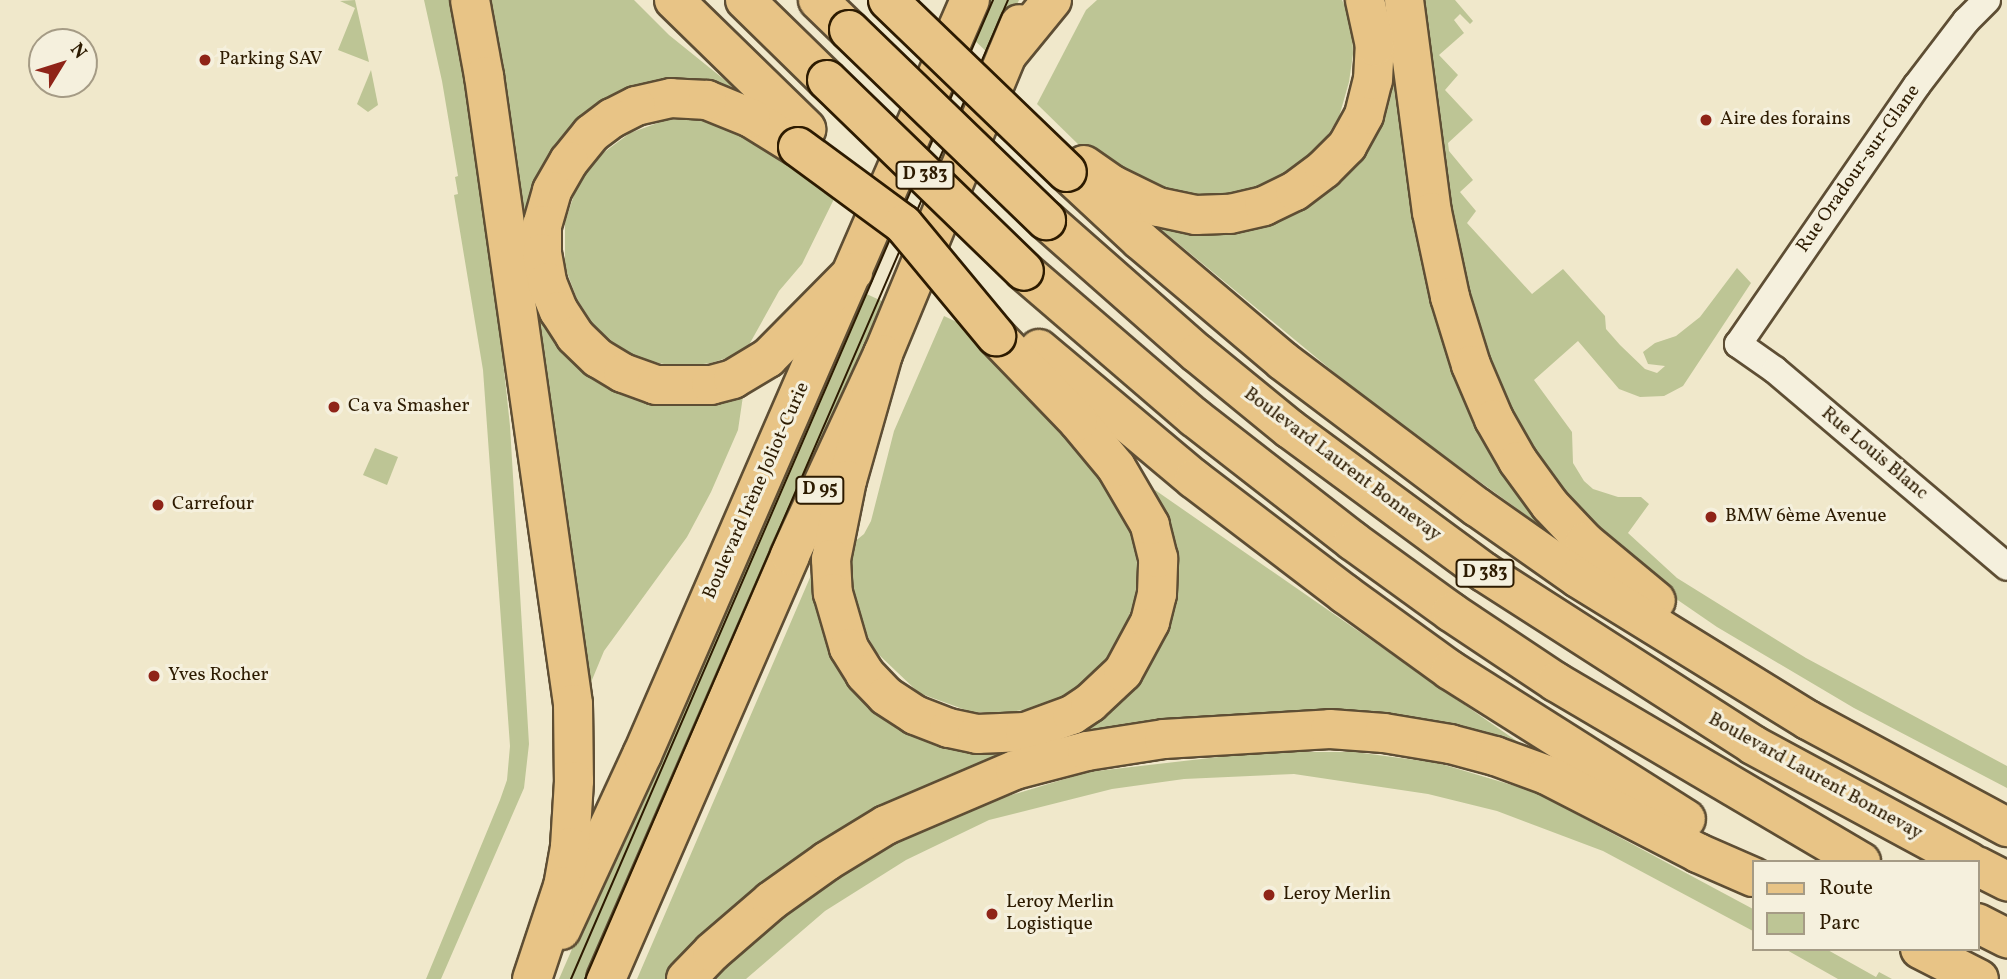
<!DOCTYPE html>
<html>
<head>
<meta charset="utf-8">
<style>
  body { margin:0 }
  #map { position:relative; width:2007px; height:979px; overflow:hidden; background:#f0e8cb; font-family:Vollkorn,serif }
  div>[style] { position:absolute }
  .green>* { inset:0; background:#bdc595 }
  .roads { filter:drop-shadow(2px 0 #5e4e34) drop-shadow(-2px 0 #5e4e34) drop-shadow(0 2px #5e4e34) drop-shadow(0 -2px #5e4e34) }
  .minor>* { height:26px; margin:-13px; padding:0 13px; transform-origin:13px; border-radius:13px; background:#f5f0dd }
  .primary>* { height:38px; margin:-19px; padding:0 19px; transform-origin:19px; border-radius:19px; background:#e8c486 }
  .trunk>* { height:38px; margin:-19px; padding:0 19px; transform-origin:19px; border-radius:19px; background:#e8c486 }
  .tram>* { height:2px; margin:-1px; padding:0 1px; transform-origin:1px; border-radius:1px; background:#2d1b01 }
  .bridges { filter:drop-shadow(2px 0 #2d1b01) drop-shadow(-2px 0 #2d1b01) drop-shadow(0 2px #2d1b01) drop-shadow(0 -2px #2d1b01) }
  .trunk-bridge>* { height:38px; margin:-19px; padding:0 19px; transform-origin:19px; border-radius:19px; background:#e8c486 }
  .dots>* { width:19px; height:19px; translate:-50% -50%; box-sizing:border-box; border:4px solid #f5f0dd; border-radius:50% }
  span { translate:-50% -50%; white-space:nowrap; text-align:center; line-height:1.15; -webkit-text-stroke:6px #f5f0dd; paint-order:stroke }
  .shield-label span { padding:2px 5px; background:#f5f0dd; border:2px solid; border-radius:5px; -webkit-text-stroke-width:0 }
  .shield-label { font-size:18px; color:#2d1b01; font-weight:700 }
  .poi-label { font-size:19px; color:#2d1b01 }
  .left { translate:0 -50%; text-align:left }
  .street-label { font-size:19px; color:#2d1b01 }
  .legend { position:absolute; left:1752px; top:860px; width:228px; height:91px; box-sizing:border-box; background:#f5f0dd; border:2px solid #a59b85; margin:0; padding:9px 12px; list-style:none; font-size:21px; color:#2d1b01 }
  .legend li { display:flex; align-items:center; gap:14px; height:35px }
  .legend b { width:35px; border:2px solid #a59b85 }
  .north { position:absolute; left:28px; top:28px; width:70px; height:70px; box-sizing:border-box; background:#f5f0dd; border:2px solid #a59b85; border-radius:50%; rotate:52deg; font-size:19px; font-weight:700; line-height:28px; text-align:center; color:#2d1b01 }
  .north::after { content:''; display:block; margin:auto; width:24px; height:32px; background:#8f2418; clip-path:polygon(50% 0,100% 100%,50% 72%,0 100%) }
</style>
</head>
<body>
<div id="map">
  <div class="green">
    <div style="clip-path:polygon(355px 0,369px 62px,338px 50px,355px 8px,340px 1px)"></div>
    <div style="clip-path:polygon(424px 0,453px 0,492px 257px,510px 426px,529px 744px,524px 788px,441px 979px,426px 979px,500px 800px,507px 780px,510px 746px,483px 370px,454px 195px,458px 194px,455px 177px,458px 176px,442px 81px)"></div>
    <div style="clip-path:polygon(482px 0,634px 0,669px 35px,731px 85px,728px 88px,649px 88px,527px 248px)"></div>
    <div style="clip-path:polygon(983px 0,1019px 0,993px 58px,969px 35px)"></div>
    <div style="clip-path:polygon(1097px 0,1342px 0,1352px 21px,1353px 54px,1349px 82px,1339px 117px,1324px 141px,1281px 178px,1254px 191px,1210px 199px,1168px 195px,1083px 149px,1037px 104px,1086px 10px)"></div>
    <div style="clip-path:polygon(1379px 0,1393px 0,1426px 233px,1563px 542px,1370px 402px,1157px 226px,1321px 193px)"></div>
    <div style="clip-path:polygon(1416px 0,1455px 0,1473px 21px,1470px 24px,1460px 14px,1454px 20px,1464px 33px,1439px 55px,1458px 75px,1445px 90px,1473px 120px,1448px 143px,1449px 151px,1473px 180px,1460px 192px,1476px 211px,1467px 223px,1532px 294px,1563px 269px,1605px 316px,1606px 329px,1620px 345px,1645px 369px,1657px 373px,1665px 366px,1648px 364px,1643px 352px,1655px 343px,1676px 336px,1700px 317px,1737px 268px,1751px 283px,1683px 386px,1664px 396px,1640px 397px,1619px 389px,1578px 341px,1534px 380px,1572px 432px,1573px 463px,1584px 481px,1593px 489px,1618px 497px,1641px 497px,1649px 504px,1628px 533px,1677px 578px,1806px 658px,2007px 766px,2007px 788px,1854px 708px,1717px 627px,1653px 583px,1612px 549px,1536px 461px,1498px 393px,1465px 295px)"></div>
    <div style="clip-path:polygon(371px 70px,378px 105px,368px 112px,357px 104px)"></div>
    <div style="clip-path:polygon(699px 119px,732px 124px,819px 185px,834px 199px,802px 264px,779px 291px,745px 352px,711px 363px,679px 367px,649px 361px,621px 349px,594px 325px,577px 299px,565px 267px,565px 222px,577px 186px,595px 159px,630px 133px,666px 120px)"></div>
    <div style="clip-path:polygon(858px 290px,886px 303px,594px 979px,559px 979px)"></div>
    <div style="clip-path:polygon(532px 291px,555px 333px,727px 400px,743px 396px,738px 430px,711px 492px,687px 537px,604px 651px,582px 704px)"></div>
    <div style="clip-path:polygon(944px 316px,963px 325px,1083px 443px,1125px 513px,1135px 541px,1138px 576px,1135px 599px,1119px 643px,1084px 683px,1058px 700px,1035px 708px,1004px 713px,971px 712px,919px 693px,876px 652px,863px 627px,853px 597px,848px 547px,864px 534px,871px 521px,894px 431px)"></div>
    <div style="clip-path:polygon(375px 448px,398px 457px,387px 485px,363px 475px)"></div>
    <div style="clip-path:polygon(1155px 490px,1541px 758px,1491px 741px,1044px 752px,669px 979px,637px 979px,818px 559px,821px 619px,955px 746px,1136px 679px)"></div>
    <div style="clip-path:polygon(1262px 752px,1355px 752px,1438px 763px,1535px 792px,1753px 909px,1753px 931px,1603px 851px,1497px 811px,1428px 794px,1294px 774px,1184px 779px,1112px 789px,989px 820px,906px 860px,825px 911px,746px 979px,712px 979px,803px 900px,856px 865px,908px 836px,972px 807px,1088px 772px)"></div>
    <div style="clip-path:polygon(1785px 949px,1826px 949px,1876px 977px,1879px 972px,1892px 979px,1838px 979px)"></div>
  </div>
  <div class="roads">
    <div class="minor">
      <div style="left:1987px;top:0;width:30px;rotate:135deg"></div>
      <div style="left:1966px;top:21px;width:81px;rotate:127.4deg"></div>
      <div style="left:1917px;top:85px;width:315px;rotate:124.6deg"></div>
      <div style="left:1738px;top:344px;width:45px;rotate:35.1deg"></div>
      <div style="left:1775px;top:370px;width:304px;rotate:40.3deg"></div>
    </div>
    <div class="primary">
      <div style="left:561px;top:930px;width:193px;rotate:-65.2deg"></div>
      <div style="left:642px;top:755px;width:823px;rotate:-66.52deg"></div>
      <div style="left:606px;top:979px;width:462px;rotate:-66.5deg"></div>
      <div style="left:790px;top:555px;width:221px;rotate:-65.2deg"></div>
      <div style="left:883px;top:354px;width:357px;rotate:-67.5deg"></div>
    </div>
    <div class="trunk">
      <div style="left:470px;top:0;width:77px;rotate:79.6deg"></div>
      <div style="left:484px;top:76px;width:634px;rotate:81.93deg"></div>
      <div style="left:573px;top:704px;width:77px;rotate:89.3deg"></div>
      <div style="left:574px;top:781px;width:66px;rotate:93.5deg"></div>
      <div style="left:570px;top:847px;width:40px;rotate:100deg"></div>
      <div style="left:563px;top:886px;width:98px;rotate:108.4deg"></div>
      <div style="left:674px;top:0;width:185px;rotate:44.3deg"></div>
      <div style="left:745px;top:0;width:115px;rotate:44.3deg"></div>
      <div style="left:818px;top:0;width:43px;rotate:44.1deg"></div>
      <div style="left:1404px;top:0;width:214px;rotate:82.5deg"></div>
      <div style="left:1432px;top:212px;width:87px;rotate:78deg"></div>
      <div style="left:1450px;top:297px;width:71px;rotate:72.8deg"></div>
      <div style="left:1471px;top:365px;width:59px;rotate:66.9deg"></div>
      <div style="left:1494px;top:419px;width:48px;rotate:60.3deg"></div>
      <div style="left:1518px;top:461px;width:54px;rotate:54deg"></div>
      <div style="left:1550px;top:505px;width:51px;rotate:46.6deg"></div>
      <div style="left:1585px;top:542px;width:92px;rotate:39.7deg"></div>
      <div style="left:1007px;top:55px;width:71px;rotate:-50.7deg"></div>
      <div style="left:798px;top:147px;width:55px;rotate:-148.3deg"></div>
      <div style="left:751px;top:118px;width:48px;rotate:-157.8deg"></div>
      <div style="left:707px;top:100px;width:36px;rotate:-177deg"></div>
      <div style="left:671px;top:98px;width:36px;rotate:167deg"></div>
      <div style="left:636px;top:106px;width:27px;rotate:153deg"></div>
      <div style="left:612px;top:118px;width:26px;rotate:143deg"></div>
      <div style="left:591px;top:134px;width:35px;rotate:129deg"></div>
      <div style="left:569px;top:161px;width:34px;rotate:120deg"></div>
      <div style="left:552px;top:191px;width:35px;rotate:106deg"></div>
      <div style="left:542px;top:225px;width:28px;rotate:90deg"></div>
      <div style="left:542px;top:253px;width:29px;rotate:80deg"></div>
      <div style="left:547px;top:282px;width:31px;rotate:68deg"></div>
      <div style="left:559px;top:311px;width:30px;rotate:57deg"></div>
      <div style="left:575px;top:336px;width:32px;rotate:44deg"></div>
      <div style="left:598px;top:358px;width:29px;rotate:31deg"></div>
      <div style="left:623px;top:373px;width:35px;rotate:20deg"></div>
      <div style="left:656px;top:385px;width:55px"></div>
      <div style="left:711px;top:385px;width:23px;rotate:-15deg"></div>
      <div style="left:733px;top:379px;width:41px;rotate:-31deg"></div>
      <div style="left:768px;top:358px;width:121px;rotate:-45.3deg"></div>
      <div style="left:1084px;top:165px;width:35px;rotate:35deg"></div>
      <div style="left:1113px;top:185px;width:50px;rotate:26.1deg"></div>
      <div style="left:1158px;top:207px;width:39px;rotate:12deg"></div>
      <div style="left:1196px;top:215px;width:34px;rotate:-2deg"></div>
      <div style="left:1230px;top:214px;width:35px;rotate:-13deg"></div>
      <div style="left:1264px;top:206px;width:34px;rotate:-26deg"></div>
      <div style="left:1295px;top:191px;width:36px;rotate:-37deg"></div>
      <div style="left:1324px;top:169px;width:33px;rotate:-45deg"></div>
      <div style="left:1347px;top:146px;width:35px;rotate:-61deg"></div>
      <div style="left:1364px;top:115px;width:36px;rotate:-76deg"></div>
      <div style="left:1373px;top:80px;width:34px;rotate:-87deg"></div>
      <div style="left:1375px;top:46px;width:47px;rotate:-102.3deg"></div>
      <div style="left:1067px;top:172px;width:100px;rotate:43deg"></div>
      <div style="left:1140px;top:240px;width:187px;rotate:40.2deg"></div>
      <div style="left:1283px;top:361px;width:243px;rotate:37deg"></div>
      <div style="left:1477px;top:507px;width:123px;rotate:35.1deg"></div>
      <div style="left:1578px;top:578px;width:270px;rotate:31.7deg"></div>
      <div style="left:1808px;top:720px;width:226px;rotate:28.3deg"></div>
      <div style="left:1046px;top:220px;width:201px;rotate:41.4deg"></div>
      <div style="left:1197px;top:353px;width:120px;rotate:39.3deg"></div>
      <div style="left:1290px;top:429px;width:241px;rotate:36.4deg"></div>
      <div style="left:1484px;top:572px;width:320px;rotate:32.7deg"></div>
      <div style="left:1753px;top:745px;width:246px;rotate:28.4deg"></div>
      <div style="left:1024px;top:271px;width:225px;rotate:40.7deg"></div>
      <div style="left:1195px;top:418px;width:200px;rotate:37.9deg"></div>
      <div style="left:1353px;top:541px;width:121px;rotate:35.9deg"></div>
      <div style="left:1451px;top:612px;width:126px;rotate:33.7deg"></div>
      <div style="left:1556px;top:682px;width:354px;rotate:30.5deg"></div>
      <div style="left:1039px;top:349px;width:202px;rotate:40deg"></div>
      <div style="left:1194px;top:479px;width:190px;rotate:37.3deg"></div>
      <div style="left:1345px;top:594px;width:130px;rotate:35.9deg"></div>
      <div style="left:1450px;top:670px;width:279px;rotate:32.3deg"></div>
      <div style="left:883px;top:354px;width:131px;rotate:105.9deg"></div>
      <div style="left:847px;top:480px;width:81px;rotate:101.4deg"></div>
      <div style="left:831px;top:559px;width:34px;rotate:87deg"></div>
      <div style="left:833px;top:593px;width:57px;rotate:73.8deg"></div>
      <div style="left:849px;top:648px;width:31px;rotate:58deg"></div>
      <div style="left:865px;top:674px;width:30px;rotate:46deg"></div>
      <div style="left:886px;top:696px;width:35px;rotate:33deg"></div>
      <div style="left:915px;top:715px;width:36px;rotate:21deg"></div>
      <div style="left:949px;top:728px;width:29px;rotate:12deg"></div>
      <div style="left:977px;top:734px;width:48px;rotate:-2.4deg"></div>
      <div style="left:1025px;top:732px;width:50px;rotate:-19.9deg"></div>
      <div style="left:1072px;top:715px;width:22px;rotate:-34deg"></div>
      <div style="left:1090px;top:703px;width:45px;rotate:-43.2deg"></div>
      <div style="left:1123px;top:672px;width:57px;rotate:-61.6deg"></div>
      <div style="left:1150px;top:622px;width:29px;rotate:-76deg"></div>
      <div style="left:1157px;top:594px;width:36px;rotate:-88deg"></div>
      <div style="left:1158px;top:558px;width:34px;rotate:-104deg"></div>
      <div style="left:1150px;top:525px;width:67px;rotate:-120.4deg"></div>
      <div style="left:1116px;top:467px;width:60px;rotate:-129.6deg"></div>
      <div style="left:1078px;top:421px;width:118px;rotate:-134deg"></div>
      <div style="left:1977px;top:866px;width:34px;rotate:27deg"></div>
      <div style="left:1977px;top:923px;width:34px;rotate:27deg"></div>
      <div style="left:1920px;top:949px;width:66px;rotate:27deg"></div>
      <div style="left:686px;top:979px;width:37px;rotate:-46deg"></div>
      <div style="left:712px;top:952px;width:78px;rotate:-40.8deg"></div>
      <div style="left:771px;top:901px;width:69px;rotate:-35.5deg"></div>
      <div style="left:827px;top:861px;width:69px;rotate:-31.4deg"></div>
      <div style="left:886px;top:825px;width:140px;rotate:-23.1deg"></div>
      <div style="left:1015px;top:770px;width:74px;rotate:-14.8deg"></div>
      <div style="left:1087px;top:751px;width:78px;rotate:-8.9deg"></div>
      <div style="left:1164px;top:739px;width:166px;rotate:-3.4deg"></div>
      <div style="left:1330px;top:729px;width:54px;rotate:4.2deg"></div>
      <div style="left:1384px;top:733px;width:67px;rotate:9.5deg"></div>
      <div style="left:1450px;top:744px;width:47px;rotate:14.9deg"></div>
      <div style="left:1495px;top:756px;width:55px;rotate:20.1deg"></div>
      <div style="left:1547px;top:775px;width:170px;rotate:27.3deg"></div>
      <div style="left:1698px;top:853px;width:60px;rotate:23.6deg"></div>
    </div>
  </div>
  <div class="tram">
    <div style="left:571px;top:979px;width:1066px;rotate:-66.68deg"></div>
    <div style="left:585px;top:979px;width:1066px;rotate:-66.63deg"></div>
  </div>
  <div class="bridges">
    <div class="trunk-bridge">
      <div style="left:888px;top:0;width:248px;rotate:43.9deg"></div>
      <div style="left:849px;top:30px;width:274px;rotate:44deg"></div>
      <div style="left:827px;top:80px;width:274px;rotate:44.1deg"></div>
      <div style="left:798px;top:147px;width:130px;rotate:36.3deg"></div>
      <div style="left:903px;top:224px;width:146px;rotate:50.3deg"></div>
    </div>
  </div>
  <div class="dots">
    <div style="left:205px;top:60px;background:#8f2418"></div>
    <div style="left:1706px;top:120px;background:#8f2418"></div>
    <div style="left:334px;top:407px;background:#8f2418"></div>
    <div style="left:158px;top:505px;background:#8f2418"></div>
    <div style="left:1711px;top:517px;background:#8f2418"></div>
    <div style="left:154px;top:676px;background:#8f2418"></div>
    <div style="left:1269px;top:895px;background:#8f2418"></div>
    <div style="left:992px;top:914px;background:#8f2418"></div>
  </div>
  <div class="shield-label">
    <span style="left:925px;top:175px">D 383</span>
    <span style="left:820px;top:490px">D 95</span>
    <span style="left:1485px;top:573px">D 383</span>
  </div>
  <div class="poi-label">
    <span class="left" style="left:219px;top:60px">Parking SAV</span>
    <span class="left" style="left:1720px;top:120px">Aire des forains</span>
    <span class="left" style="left:348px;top:407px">Ca va Smasher</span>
    <span class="left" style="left:172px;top:505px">Carrefour</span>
    <span class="left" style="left:1725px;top:517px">BMW 6ème Avenue</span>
    <span class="left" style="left:168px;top:676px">Yves Rocher</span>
    <span class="left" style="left:1283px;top:895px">Leroy Merlin</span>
    <span class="left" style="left:1006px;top:914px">Leroy Merlin<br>Logistique</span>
  </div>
  <div class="street-label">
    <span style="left:1859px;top:169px;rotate:-55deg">Rue Oradour-sur-Glane</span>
    <span style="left:1874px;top:454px;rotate:40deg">Rue Louis Blanc</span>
    <span style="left:1342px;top:465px;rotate:37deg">Boulevard Laurent Bonnevay</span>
    <span style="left:757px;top:491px;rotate:-66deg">Boulevard Irène Joliot-Curie</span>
    <span style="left:1815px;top:777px;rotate:29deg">Boulevard Laurent Bonnevay</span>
  </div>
  <ul class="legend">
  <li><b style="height:9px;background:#e8c486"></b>Route</li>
  <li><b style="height:19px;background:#bdc595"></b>Parc</li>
  </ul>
  <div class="north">N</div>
</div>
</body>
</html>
